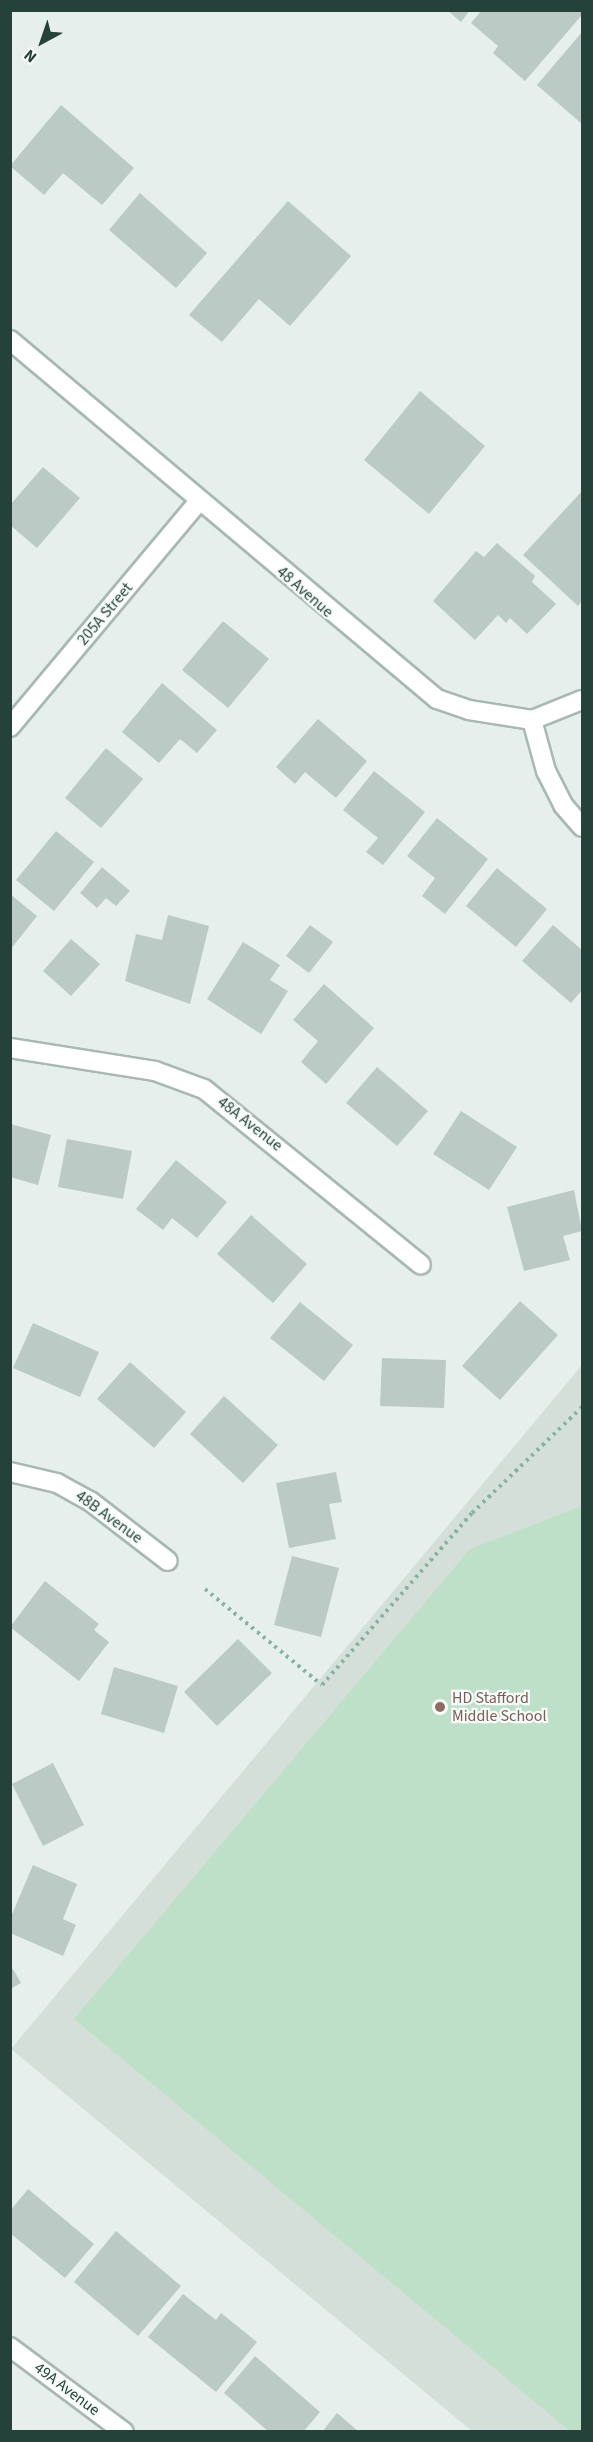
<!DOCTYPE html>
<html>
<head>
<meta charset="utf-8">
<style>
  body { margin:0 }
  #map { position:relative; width:593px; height:2442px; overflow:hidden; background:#e6efeb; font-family:"Source Sans 3",sans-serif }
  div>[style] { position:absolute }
  .built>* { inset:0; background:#d4dfda }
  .green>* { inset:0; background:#bfe0c8 }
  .building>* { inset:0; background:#bbcac4 }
  .path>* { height:4px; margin-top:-2px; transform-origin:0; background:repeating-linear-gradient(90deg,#86b3a5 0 3px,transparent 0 7.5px) }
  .roads { filter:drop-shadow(2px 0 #a8b8b2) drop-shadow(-2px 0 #a8b8b2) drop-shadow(0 2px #a8b8b2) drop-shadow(0 -2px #a8b8b2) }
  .street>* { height:18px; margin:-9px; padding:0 9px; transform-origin:9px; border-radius:9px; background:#fff }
  .secondary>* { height:18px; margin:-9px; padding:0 9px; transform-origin:9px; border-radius:9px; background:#fff }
  .dots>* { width:16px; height:16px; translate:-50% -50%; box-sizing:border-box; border:3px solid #f7fbf9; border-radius:50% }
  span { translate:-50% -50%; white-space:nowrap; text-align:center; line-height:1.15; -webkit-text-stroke:4.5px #f7fbf9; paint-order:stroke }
  .street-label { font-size:16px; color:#24423a }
  .education-label { font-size:16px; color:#785e54 }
  .left { translate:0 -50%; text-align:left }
  .frame { position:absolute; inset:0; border:12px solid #24423a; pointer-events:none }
  .north { position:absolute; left:12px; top:12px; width:60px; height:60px; -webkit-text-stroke:4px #f7fbf9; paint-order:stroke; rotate:220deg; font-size:16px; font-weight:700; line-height:24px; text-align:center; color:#24423a }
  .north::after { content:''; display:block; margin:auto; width:21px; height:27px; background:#24423a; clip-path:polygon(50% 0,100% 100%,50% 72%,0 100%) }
</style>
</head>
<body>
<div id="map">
  <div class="built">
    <div style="clip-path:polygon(582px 1365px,582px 2431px,472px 2431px,11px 2049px)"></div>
  </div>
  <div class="green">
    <div style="clip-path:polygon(582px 1506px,582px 2431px,571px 2432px,74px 2019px,470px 1549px)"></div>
  </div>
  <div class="building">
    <div style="clip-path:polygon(447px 10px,470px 10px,461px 22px)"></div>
    <div style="clip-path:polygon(482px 10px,582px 10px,582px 15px,525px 81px,493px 53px,498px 46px,471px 23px)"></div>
    <div style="clip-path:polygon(582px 32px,582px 124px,537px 85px)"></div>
    <div style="clip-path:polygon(61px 105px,134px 168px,102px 205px,63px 173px,44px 195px,10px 166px)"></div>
    <div style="clip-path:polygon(140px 193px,207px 253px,176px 288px,109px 230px)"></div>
    <div style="clip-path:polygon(288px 201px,351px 256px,290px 326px,259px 299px,222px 342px,189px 315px)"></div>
    <div style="clip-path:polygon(420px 391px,485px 446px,429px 514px,364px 460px)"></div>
    <div style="clip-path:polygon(43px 467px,80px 498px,37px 548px,10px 525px,10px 505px)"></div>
    <div style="clip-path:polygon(582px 491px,582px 601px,578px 606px,523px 555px)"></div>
    <div style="clip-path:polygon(497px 543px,535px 576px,532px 582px,556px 604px,527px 634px,510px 618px,506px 623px,498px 615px,475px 640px,433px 601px,476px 551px,484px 557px)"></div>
    <div style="clip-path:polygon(223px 621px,269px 659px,228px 708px,182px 670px)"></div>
    <div style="clip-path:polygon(162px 683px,217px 730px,197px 753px,180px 739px,159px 763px,122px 732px)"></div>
    <div style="clip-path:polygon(318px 719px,367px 761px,336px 798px,305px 772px,295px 784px,276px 767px)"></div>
    <div style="clip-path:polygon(106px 748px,143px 779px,101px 828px,65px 798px)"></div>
    <div style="clip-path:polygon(374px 771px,425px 812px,383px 865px,366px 852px,378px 838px,343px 810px)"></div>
    <div style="clip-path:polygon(437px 818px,488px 859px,445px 914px,422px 896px,435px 878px,407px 856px)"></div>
    <div style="clip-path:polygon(56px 831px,94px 862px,54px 911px,16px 880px)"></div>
    <div style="clip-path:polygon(102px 867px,130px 891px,116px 906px,106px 898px,97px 908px,80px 893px)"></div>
    <div style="clip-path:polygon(497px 868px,547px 909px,516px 947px,466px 906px)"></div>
    <div style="clip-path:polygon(10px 894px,37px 916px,10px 950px)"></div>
    <div style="clip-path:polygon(168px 915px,209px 926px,190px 1004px,125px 981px,136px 934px,162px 940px)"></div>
    <div style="clip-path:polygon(310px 925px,333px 942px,309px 973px,286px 956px)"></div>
    <div style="clip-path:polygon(553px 925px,582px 950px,582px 990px,571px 1003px,522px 961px)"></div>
    <div style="clip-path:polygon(71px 939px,100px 964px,71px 996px,43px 971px)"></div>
    <div style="clip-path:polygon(243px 942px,280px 965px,270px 980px,288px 991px,261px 1034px,207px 999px)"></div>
    <div style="clip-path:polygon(324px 984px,374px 1028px,326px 1084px,301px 1062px,318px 1041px,293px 1020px)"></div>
    <div style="clip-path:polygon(377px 1067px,428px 1111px,397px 1146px,346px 1103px)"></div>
    <div style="clip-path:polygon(461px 1111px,517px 1147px,489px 1190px,433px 1154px)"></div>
    <div style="clip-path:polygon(10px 1124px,51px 1135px,38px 1185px,10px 1177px)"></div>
    <div style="clip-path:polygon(67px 1139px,132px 1151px,123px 1199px,58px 1187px)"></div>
    <div style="clip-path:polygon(176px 1160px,227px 1202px,197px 1238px,172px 1218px,163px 1230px,136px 1209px)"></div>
    <div style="clip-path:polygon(574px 1190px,582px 1231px,563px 1236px,570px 1260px,524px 1271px,507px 1207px)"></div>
    <div style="clip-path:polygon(251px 1215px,307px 1264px,273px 1303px,217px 1254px)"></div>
    <div style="clip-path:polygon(520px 1301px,558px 1335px,500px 1400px,462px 1366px)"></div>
    <div style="clip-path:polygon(300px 1302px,353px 1345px,324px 1381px,270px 1338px)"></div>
    <div style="clip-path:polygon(33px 1323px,99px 1352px,80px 1397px,13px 1368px)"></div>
    <div style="clip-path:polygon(382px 1358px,446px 1360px,444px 1408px,380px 1406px)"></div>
    <div style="clip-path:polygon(130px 1362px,186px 1412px,154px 1448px,97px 1399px)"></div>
    <div style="clip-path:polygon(224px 1396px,278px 1445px,243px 1483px,190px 1434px)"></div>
    <div style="clip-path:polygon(336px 1472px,342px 1502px,329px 1504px,336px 1539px,289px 1548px,276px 1483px)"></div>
    <div style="clip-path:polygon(292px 1556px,339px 1568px,321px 1637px,274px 1625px)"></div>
    <div style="clip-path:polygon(45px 1581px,99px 1624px,94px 1630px,109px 1642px,79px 1681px,10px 1627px)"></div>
    <div style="clip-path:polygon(238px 1639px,272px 1673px,217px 1726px,184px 1692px)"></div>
    <div style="clip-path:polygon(114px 1667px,178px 1686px,164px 1733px,101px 1714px)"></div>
    <div style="clip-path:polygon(53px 1763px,84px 1825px,43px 1846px,12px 1784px)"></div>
    <div style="clip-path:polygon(33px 1865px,77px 1884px,63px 1919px,76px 1925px,63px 1956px,10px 1933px,10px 1919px)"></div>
    <div style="clip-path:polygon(10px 1964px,21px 1983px,10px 1989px)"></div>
    <div style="clip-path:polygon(28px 2189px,94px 2244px,65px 2278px,10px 2233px,10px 2211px)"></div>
    <div style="clip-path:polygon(116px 2231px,181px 2286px,138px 2336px,74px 2282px)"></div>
    <div style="clip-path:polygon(183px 2294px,216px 2320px,221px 2313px,257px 2342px,216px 2392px,148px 2337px)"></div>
    <div style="clip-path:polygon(255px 2356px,320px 2412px,303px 2432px,269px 2432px,224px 2393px)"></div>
    <div style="clip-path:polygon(337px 2413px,359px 2432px,322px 2432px)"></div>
  </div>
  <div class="path">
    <div style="left:205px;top:1589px;width:151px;rotate:39.4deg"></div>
    <div style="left:322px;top:1685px;width:228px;rotate:-48.9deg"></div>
    <div style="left:472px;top:1513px;width:153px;rotate:-43.9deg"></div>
  </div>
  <div class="roads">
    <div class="street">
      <div style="left:532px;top:720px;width:53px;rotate:74.6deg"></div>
      <div style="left:546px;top:771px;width:38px;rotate:63deg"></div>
      <div style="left:563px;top:805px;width:29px;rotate:49deg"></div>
      <div style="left:10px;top:1048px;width:147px;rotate:9deg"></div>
      <div style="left:155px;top:1071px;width:52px;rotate:20.2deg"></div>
      <div style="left:204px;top:1089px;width:279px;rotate:39deg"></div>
      <div style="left:10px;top:1472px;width:48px;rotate:13.2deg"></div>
      <div style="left:57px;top:1483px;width:38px;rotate:29deg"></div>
      <div style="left:90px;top:1501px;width:98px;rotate:37.6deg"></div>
    </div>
    <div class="secondary">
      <div style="left:10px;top:340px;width:558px;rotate:40.06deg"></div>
      <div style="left:437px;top:699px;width:34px;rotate:19deg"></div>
      <div style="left:469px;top:710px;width:64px;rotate:9deg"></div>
      <div style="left:532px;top:720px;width:54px;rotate:-21.8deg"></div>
      <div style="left:10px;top:727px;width:295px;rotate:-50.1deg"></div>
      <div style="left:10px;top:2347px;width:142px;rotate:36.7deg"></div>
    </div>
  </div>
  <div class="dots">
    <div style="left:440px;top:1707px;background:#8d6e63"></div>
  </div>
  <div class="street-label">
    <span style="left:305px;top:592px;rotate:41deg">48 Avenue</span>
    <span style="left:105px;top:614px;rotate:-50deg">205A Street</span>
    <span style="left:250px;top:1124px;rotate:38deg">48A Avenue</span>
    <span style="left:109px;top:1517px;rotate:36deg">48B Avenue</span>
    <span style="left:67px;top:2389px;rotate:37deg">49A Avenue</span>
  </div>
  <div class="education-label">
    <span class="left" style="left:452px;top:1707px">HD Stafford<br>Middle School</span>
  </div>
  <div class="frame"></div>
  <div class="north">N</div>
</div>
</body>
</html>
